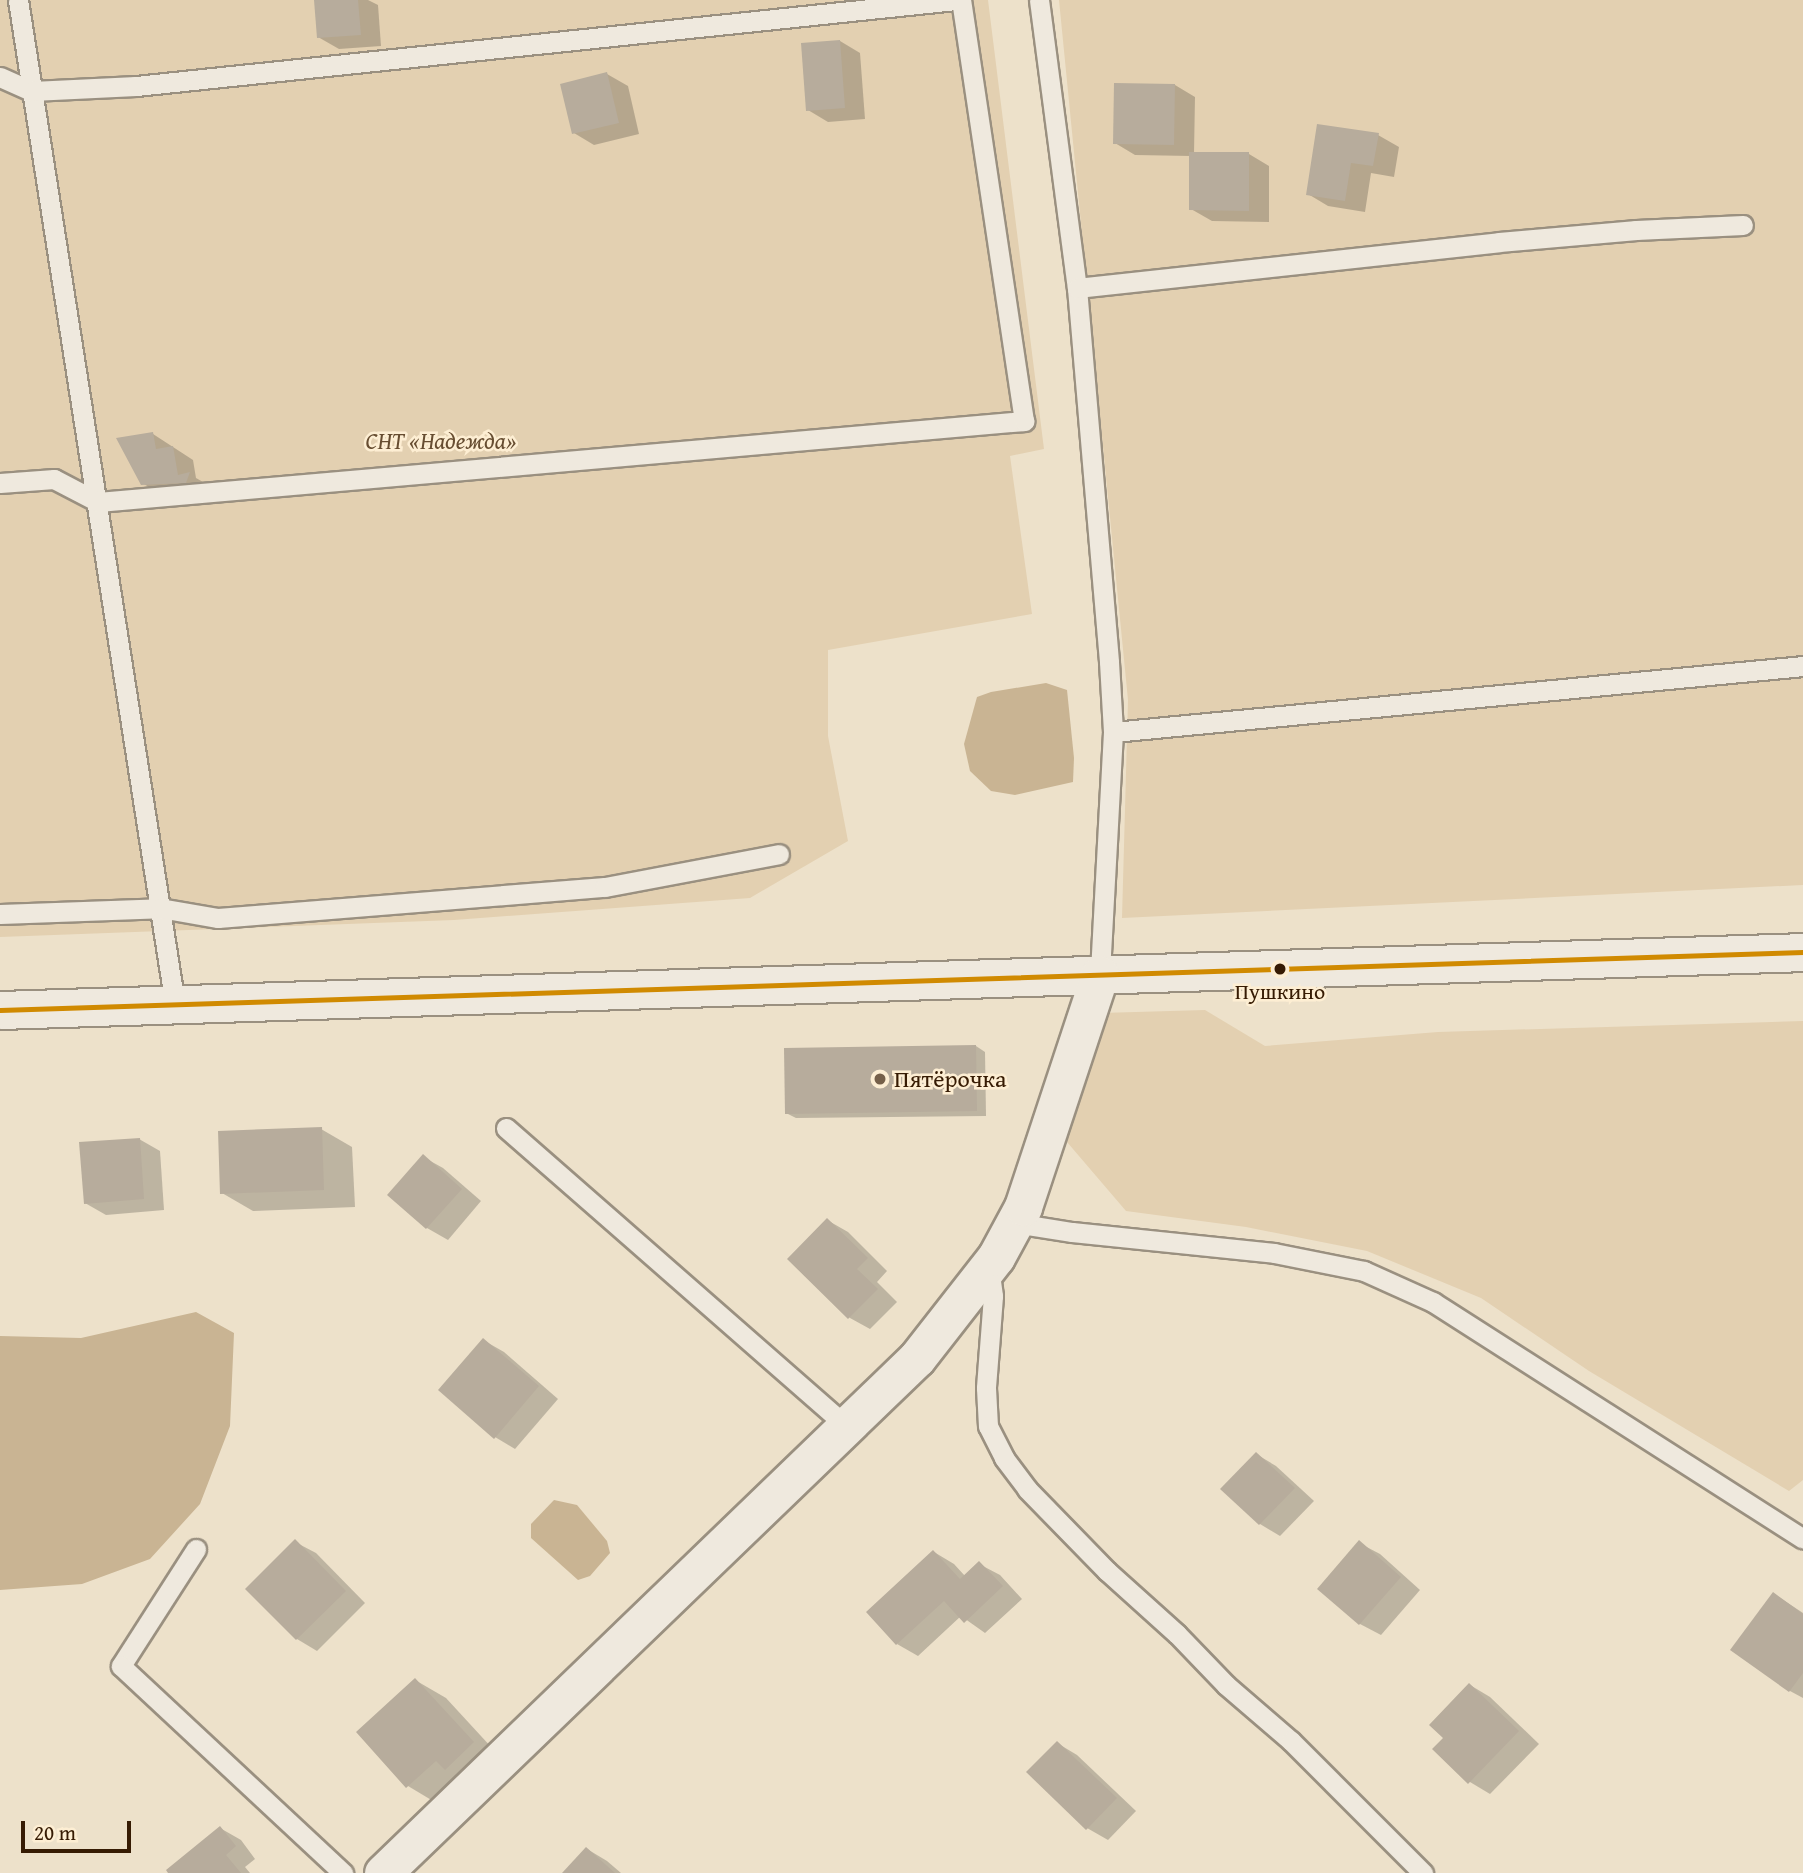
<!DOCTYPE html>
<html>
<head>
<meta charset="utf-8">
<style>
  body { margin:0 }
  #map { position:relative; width:1803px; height:1873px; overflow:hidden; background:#ede1ca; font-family:"Gentium Book Plus",serif }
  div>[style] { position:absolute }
  .green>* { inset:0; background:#e3d0b1 }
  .water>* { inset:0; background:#c9b493 }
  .shadow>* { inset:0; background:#0003 }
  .building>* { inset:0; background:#b7ac9c }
  .roads { filter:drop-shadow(2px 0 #9a9080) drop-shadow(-2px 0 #9a9080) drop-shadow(0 2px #9a9080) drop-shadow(0 -2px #9a9080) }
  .service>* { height:19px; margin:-9.5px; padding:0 9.5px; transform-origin:9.5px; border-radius:9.5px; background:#efe9de }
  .minor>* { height:37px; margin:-18.5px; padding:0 18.5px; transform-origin:18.5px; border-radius:18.5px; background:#efe9de }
  .bus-1>* { height:5px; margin:-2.5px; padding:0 2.5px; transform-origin:2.5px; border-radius:2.5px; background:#d08a01 }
  .dots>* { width:19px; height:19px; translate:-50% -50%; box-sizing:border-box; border:4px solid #fdeed3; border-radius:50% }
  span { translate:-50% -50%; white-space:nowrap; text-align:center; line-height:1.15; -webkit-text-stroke:5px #fdeed3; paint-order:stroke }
  .bus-label { font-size:22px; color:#361b03 }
  .park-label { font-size:24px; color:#674d31; font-style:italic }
  .poi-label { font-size:24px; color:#361b03 }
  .left { translate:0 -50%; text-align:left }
  .scale { position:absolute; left:21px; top:1821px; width:110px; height:32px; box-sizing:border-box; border:4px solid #361b03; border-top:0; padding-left:9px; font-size:21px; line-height:24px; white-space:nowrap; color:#361b03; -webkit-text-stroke:5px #fdeed3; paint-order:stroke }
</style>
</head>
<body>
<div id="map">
  <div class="green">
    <div style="clip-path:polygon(0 0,988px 0,1044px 449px,1010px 456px,1032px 614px,828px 650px,828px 736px,848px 841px,750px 898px,454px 920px,0 937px)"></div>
    <div style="clip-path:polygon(1059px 0,1803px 0,1803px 885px,1122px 918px,1128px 700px)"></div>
    <div style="clip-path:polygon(1205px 1010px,1265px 1046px,1438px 1032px,1803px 1021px,1803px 1480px,1789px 1491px,1589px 1371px,1481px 1298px,1367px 1251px,1246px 1227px,1126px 1211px,1067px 1142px,1101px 1013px)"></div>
  </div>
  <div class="water">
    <div style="clip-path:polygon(1046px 683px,1067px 690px,1074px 758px,1073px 782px,1015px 795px,991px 791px,970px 771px,964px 744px,977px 697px,991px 692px)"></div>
    <div style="clip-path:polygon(196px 1312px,234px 1333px,230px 1426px,200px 1504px,150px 1559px,82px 1584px,0 1590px,0 1336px,81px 1338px)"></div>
    <div style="clip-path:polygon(554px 1500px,577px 1505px,607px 1541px,610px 1553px,590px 1576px,578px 1580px,531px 1538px,531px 1524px)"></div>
  </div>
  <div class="shadow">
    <div style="clip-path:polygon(316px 0,368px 0,378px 5px,381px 46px,339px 49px,318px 37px)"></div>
    <div style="clip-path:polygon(840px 41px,860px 53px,865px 119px,828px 122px,808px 110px)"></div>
    <div style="clip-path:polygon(607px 74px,628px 86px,639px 134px,594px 145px,574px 133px)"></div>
    <div style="clip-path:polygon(1175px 85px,1195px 97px,1194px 154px,1249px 154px,1269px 166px,1269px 222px,1212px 221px,1191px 209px,1191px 156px,1135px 155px,1115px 143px)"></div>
    <div style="clip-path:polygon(1378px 135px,1399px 147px,1394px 177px,1371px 173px,1365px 212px,1328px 206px,1308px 194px)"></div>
    <div style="clip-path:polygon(153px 434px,193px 460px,196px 478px,210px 486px,163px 495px,142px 483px)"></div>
    <div style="clip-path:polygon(976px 1046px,985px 1052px,986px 1116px,796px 1118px,786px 1113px)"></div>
    <div style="clip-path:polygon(321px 1129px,352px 1147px,355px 1207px,253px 1211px,222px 1193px)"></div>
    <div style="clip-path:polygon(139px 1139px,160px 1151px,164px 1210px,106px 1215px,85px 1203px)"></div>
    <div style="clip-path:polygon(423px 1157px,443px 1168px,481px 1201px,448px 1240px,427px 1228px,389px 1194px)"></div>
    <div style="clip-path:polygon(827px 1220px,848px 1232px,887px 1271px,877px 1282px,897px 1302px,870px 1329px,850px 1318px,790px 1259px)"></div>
    <div style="clip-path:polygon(483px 1340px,504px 1352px,558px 1399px,515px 1449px,495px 1437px)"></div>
    <div style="clip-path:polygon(1256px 1454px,1276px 1466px,1314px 1501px,1280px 1536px,1260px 1524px)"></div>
    <div style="clip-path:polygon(295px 1542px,316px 1553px,365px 1603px,317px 1651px,297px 1639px)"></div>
    <div style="clip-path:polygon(1359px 1543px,1380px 1554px,1420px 1590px,1381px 1635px,1360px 1624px)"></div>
    <div style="clip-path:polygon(934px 1552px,954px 1564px,965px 1576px,979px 1564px,1000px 1575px,1022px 1599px,985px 1633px,961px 1616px,918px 1656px,897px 1644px)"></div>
    <div style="clip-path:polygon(1774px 1594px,1803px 1613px,1803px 1698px,1790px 1691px)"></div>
    <div style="clip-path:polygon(415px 1680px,446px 1698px,504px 1761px,438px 1804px,408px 1786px)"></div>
    <div style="clip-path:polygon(1470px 1685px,1490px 1697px,1539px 1744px,1490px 1794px,1470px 1782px,1445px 1738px)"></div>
    <div style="clip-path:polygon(1057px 1743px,1077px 1755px,1136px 1811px,1108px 1840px,1087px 1828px)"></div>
    <div style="clip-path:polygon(220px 1828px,241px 1840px,255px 1859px,245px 1867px,250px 1873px,171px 1873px)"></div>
    <div style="clip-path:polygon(587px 1849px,607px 1861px,621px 1873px,565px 1873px)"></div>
  </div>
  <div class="building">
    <div style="clip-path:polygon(314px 0,358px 0,361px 35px,317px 38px)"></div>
    <div style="clip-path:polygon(840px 40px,845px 108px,806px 111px,801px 43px)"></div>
    <div style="clip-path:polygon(607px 72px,619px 123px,572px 134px,560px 84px)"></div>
    <div style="clip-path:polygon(1114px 83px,1175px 84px,1174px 145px,1113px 144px)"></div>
    <div style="clip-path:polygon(1317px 124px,1379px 133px,1373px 166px,1351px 163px,1345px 201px,1306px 195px)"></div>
    <div style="clip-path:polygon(1189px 152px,1249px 152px,1249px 211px,1189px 210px)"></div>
    <div style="clip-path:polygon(153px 432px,156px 449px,173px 446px,178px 475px,190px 472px,186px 483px,141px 485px,116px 438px)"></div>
    <div style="clip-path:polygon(976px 1045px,977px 1111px,785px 1114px,784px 1048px)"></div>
    <div style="clip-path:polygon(322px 1127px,324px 1190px,220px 1194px,218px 1131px)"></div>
    <div style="clip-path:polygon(140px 1138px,144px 1199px,84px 1204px,79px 1142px)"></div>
    <div style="clip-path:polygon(423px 1154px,462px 1189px,426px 1229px,387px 1195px)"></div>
    <div style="clip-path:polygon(827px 1218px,868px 1258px,857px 1269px,878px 1289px,848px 1319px,787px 1259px)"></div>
    <div style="clip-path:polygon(483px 1338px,539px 1386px,494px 1439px,438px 1390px)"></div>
    <div style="clip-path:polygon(1256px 1452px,1295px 1488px,1259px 1525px,1220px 1489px)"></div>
    <div style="clip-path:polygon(295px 1539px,346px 1591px,296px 1640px,245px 1589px)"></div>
    <div style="clip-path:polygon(1359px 1540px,1401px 1577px,1359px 1625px,1317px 1589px)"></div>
    <div style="clip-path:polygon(933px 1550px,960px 1579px,979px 1561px,1003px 1586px,964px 1623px,944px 1601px,896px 1645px,866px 1612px)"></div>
    <div style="clip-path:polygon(1773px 1592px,1803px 1614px,1803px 1673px,1789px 1692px,1730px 1650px)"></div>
    <div style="clip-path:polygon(415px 1678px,474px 1742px,445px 1770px,436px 1761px,406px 1788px,356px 1732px)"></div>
    <div style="clip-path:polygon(1469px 1683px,1519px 1731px,1468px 1784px,1432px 1749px,1443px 1738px,1429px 1725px)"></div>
    <div style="clip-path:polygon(1057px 1741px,1117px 1798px,1086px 1830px,1026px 1772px)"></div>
    <div style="clip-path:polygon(220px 1826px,236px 1846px,226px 1855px,241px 1873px,168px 1873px,166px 1870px)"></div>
    <div style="clip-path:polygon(586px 1847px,615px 1873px,562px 1873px)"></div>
  </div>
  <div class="roads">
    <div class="service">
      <div style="left:18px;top:0;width:1017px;rotate:81.12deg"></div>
      <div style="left:1039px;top:0;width:290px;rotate:82.5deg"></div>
      <div style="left:1077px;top:288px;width:375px;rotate:85.1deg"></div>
      <div style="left:1109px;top:662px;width:70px;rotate:86.7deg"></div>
      <div style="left:1113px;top:732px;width:242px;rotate:93.1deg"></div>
      <div style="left:0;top:77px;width:35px;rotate:24deg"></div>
      <div style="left:32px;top:91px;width:104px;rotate:-2.8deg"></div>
      <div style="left:136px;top:86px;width:824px;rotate:-5.99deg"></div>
      <div style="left:1077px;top:288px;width:424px;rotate:-6.2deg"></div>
      <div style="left:1499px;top:242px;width:138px;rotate:-5deg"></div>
      <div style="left:1636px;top:230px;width:107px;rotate:-2.7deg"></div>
      <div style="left:0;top:483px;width:54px;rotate:-4.2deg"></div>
      <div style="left:54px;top:479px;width:50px;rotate:27.6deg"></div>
      <div style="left:98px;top:502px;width:930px;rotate:-5deg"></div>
      <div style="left:1024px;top:421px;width:426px;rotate:-98.5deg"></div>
      <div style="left:1113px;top:732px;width:693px;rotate:-5.46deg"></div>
      <div style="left:0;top:914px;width:160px;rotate:-2.1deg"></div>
      <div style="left:160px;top:908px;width:59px;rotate:9.8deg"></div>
      <div style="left:218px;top:918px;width:388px;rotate:-4.6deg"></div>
      <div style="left:605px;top:887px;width:177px;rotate:-10.7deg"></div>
      <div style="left:506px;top:1128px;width:453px;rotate:41.2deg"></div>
      <div style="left:1015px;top:1223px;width:58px;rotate:9deg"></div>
      <div style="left:1072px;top:1232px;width:203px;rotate:5.9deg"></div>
      <div style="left:1274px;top:1253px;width:92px;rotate:11.3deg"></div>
      <div style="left:1364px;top:1271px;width:76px;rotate:24.2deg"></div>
      <div style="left:1433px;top:1302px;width:439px;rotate:32.6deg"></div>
      <div style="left:989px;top:1267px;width:29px;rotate:82deg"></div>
      <div style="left:993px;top:1296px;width:92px;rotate:94.4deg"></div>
      <div style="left:986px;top:1388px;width:38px;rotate:87deg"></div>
      <div style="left:988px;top:1426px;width:36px;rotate:63deg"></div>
      <div style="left:1004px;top:1458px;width:39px;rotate:53deg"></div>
      <div style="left:1027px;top:1489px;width:115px;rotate:45.7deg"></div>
      <div style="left:1107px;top:1571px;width:94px;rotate:42deg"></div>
      <div style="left:1177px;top:1634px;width:71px;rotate:46.1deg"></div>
      <div style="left:1226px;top:1685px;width:86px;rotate:40.7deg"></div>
      <div style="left:1291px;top:1741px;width:187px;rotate:45deg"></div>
      <div style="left:196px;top:1549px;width:139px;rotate:122.7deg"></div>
      <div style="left:121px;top:1666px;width:304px;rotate:43deg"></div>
    </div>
    <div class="minor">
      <div style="left:0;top:1010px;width:1804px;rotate:-1.84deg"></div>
      <div style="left:383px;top:1873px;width:742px;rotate:-43.96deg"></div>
      <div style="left:917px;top:1358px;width:128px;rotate:-52deg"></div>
      <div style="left:996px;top:1257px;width:57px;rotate:-61.6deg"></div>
      <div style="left:1023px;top:1207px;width:245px;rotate:-71.7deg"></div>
    </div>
  </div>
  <div class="bus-1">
    <div style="left:0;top:1010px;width:1804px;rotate:-1.84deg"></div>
  </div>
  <div class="dots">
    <div style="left:1280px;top:969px;background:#361b03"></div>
    <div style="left:880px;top:1079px;background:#766049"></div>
  </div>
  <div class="bus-label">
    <span style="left:1280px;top:992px">Пушкино</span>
  </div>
  <div class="park-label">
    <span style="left:441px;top:441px">СНТ «Надежда»</span>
  </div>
  <div class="poi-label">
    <span class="left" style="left:894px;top:1079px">Пятёрочка</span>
  </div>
  <div class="scale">20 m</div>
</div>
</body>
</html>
